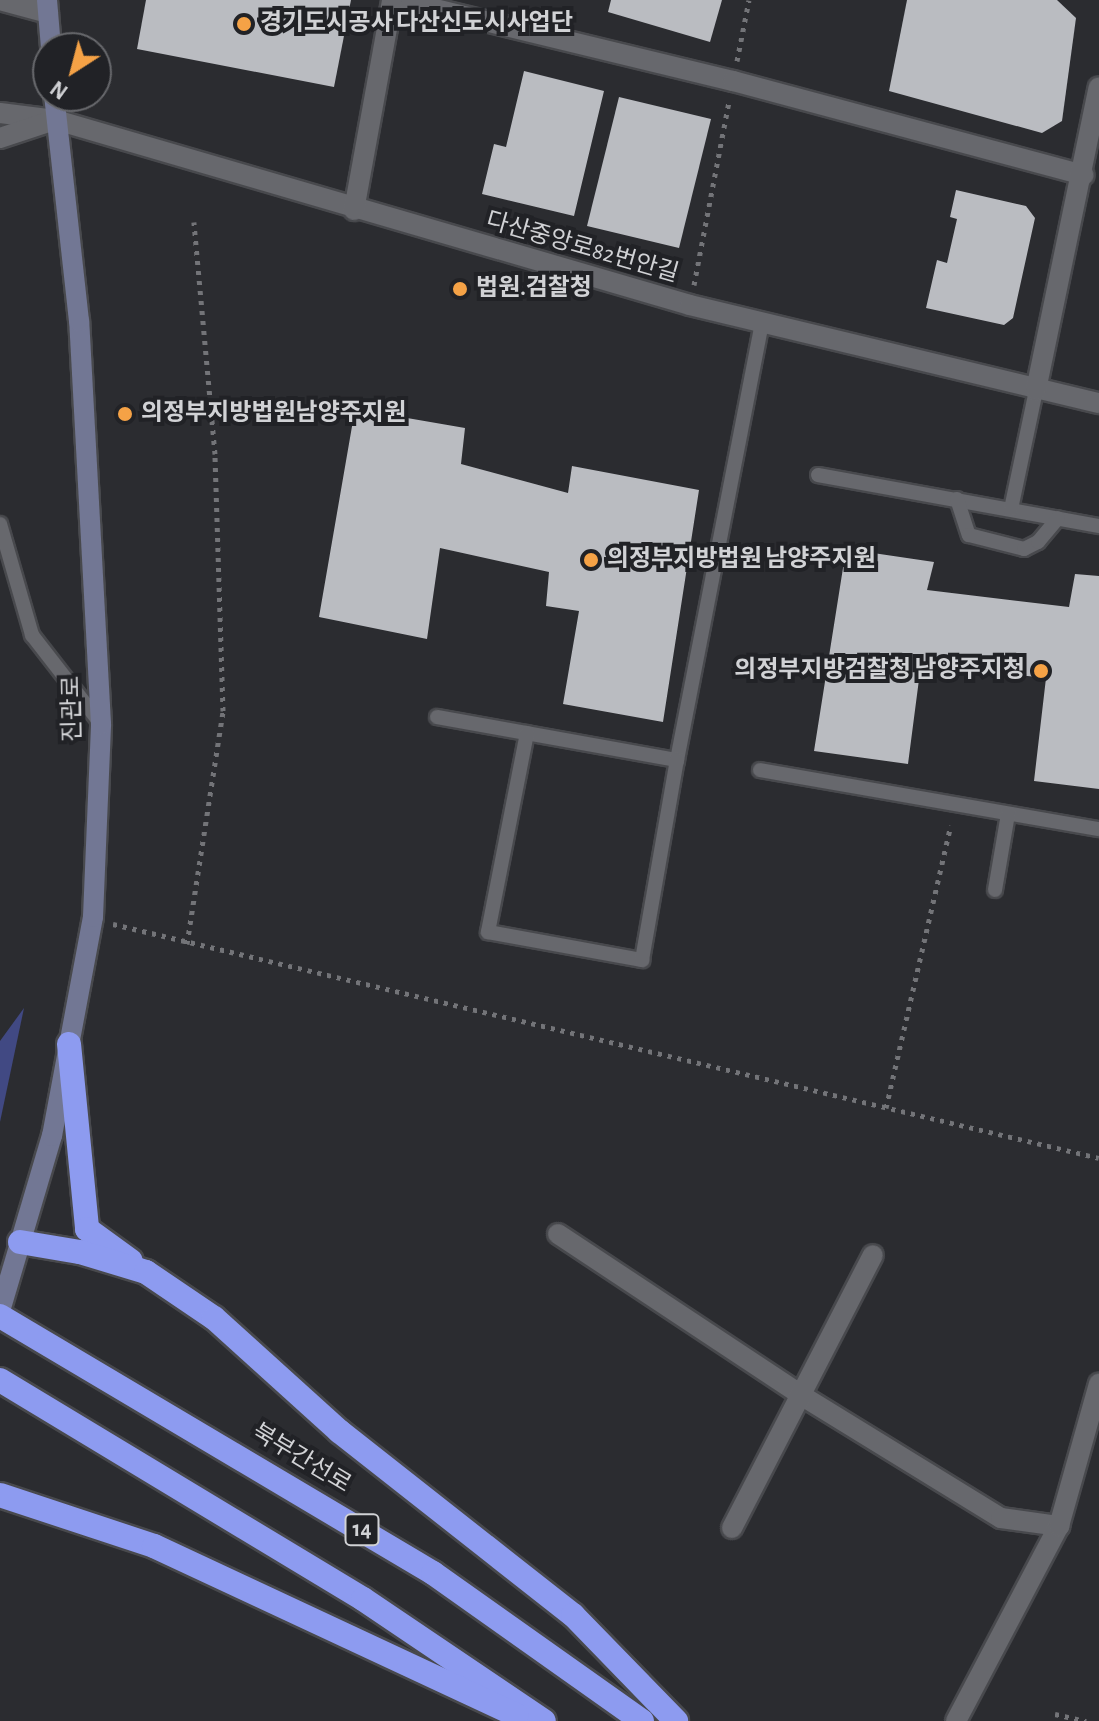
<!DOCTYPE html>
<html>
<head>
<meta charset="utf-8">
<style>
  body { margin:0 }
  #map { position:relative; width:1099px; height:1721px; overflow:hidden; background:#2b2c30; font-family:"Alegreya Sans","Noto Sans KR",sans-serif }
  div>[style] { position:absolute }
  .green>* { inset:0; background:#414983 }
  .building>* { inset:0; background:#babcc1 }
  .path>* { height:5px; margin-top:-2.5px; transform-origin:0; background:repeating-linear-gradient(90deg,#737478 0 4px,transparent 0 10px) }
  .roads { filter:drop-shadow(2px 0 #48494d) drop-shadow(-2px 0 #48494d) drop-shadow(0 2px #48494d) drop-shadow(0 -2px #48494d) }
  .lane>* { height:14px; margin:-7px; padding:0 7px; transform-origin:7px; border-radius:7px; background:#67686d }
  .street>* { height:20px; margin:-10px; padding:0 10px; transform-origin:10px; border-radius:10px; background:#67686d }
  .secondary>* { height:20px; margin:-10px; padding:0 10px; transform-origin:10px; border-radius:10px; background:#727794 }
  .highway>* { height:24px; margin:-12px; padding:0 12px; transform-origin:12px; border-radius:12px; background:#8d9bf0 }
  .dots>* { width:22px; height:22px; translate:-50% -50%; box-sizing:border-box; border:4px solid #212226; border-radius:50% }
  span { translate:-50% -50%; white-space:nowrap; text-align:center; line-height:1.15; -webkit-text-stroke:8px #212226; paint-order:stroke }
  .shield-label span { padding:2px 6px; background:#212226; border:2px solid; border-radius:6px; -webkit-text-stroke-width:0 }
  .shield-label { font-size:22px; color:#d1d2d5; font-weight:700 }
  .poi-label { font-size:24px; color:#d1d2d5; font-weight:700 }
  .left { translate:0 -50%; text-align:left }
  .right { translate:-100% -50%; text-align:right }
  .street-label { font-size:24px; color:#d1d2d5 }
  .north { position:absolute; left:32px; top:32px; width:80px; height:80px; box-sizing:border-box; background:#212226; border:2px solid #67686c; border-radius:50%; rotate:216deg; font-size:22px; font-weight:700; line-height:32px; text-align:center; color:#d1d2d5 }
  .north::after { content:''; display:block; margin:auto; width:28px; height:36px; background:#f5a246; clip-path:polygon(50% 0,100% 100%,50% 72%,0 100%) }
</style>
</head>
<body>
<div id="map">
  <div class="green">
    <div style="clip-path:polygon(24px 1008px,0 1122px,0 1041px)"></div>
  </div>
  <div class="building">
    <div style="clip-path:polygon(146px 0,351px 0,334px 87px,137px 49px)"></div>
    <div style="clip-path:polygon(611px 0,722px 0,710px 42px,608px 12px)"></div>
    <div style="clip-path:polygon(907px 0,1057px 0,1076px 18px,1062px 121px,1042px 133px,889px 91px)"></div>
    <div style="clip-path:polygon(524px 71px,604px 91px,574px 216px,482px 194px,494px 144px,506px 147px)"></div>
    <div style="clip-path:polygon(619px 97px,711px 119px,679px 248px,587px 226px)"></div>
    <div style="clip-path:polygon(956px 190px,1026px 206px,1035px 218px,1013px 318px,1004px 325px,926px 308px,937px 260px,947px 263px,957px 219px,950px 217px)"></div>
    <div style="clip-path:polygon(355px 409px,465px 428px,461px 464px,568px 493px,572px 466px,699px 490px,663px 722px,563px 704px,579px 611px,546px 606px,549px 572px,440px 548px,427px 639px,319px 617px)"></div>
    <div style="clip-path:polygon(846px 549px,934px 562px,927px 590px,1069px 607px,1075px 574px,1099px 576px,1099px 789px,1034px 781px,1046px 678px,921px 664px,908px 764px,814px 751px)"></div>
  </div>
  <div class="path">
    <div style="left:737px;top:61px;width:62px;rotate:-78.9deg"></div>
    <div style="left:694px;top:285px;width:186px;rotate:-79.2deg"></div>
    <div style="left:113px;top:924px;width:1013px;rotate:13.35deg"></div>
    <div style="left:187px;top:944px;width:236px;rotate:-81.2deg"></div>
    <div style="left:223px;top:711px;width:257px;rotate:-91.8deg"></div>
    <div style="left:215px;top:454px;width:233px;rotate:-95.2deg"></div>
    <div style="left:886px;top:1108px;width:290px;rotate:-77.1deg"></div>
    <div style="left:1055px;top:1714px;width:32px;rotate:13deg"></div>
  </div>
  <div class="roads">
    <div class="lane">
      <div style="left:818px;top:475px;width:286px;rotate:10.3deg"></div>
      <div style="left:957px;top:499px;width:38px;rotate:72deg"></div>
      <div style="left:969px;top:535px;width:57px;rotate:14.3deg"></div>
      <div style="left:1024px;top:549px;width:16px;rotate:-27deg"></div>
      <div style="left:1038px;top:542px;width:31px;rotate:-50deg"></div>
      <div style="left:1011px;top:509px;width:122px;rotate:-78.1deg"></div>
      <div style="left:0;top:524px;width:116px;rotate:73.9deg"></div>
      <div style="left:32px;top:635px;width:113px;rotate:52.2deg"></div>
      <div style="left:437px;top:717px;width:244px;rotate:10.2deg"></div>
      <div style="left:677px;top:760px;width:444px;rotate:-79deg"></div>
      <div style="left:527px;top:733px;width:203px;rotate:101.1deg"></div>
      <div style="left:488px;top:932px;width:157px;rotate:10.3deg"></div>
      <div style="left:642px;top:960px;width:203px;rotate:-80.1deg"></div>
      <div style="left:760px;top:770px;width:344px;rotate:9.9deg"></div>
      <div style="left:995px;top:890px;width:77px;rotate:-80.3deg"></div>
    </div>
    <div class="street">
      <div style="left:0;top:0;width:50px;rotate:15.2deg"></div>
      <div style="left:398px;top:0;width:345px;rotate:13.6deg"></div>
      <div style="left:733px;top:81px;width:363px;rotate:15deg"></div>
      <div style="left:0;top:113px;width:56px;rotate:7.1deg"></div>
      <div style="left:56px;top:120px;width:660px;rotate:16.27deg"></div>
      <div style="left:690px;top:305px;width:421px;rotate:13.5deg"></div>
      <div style="left:0;top:138px;width:51px;rotate:-18.4deg"></div>
      <div style="left:354px;top:210px;width:213px;rotate:-79.7deg"></div>
      <div style="left:1036px;top:390px;width:309px;rotate:-78.3deg"></div>
      <div style="left:558px;top:1234px;width:295px;rotate:33.5deg"></div>
      <div style="left:804px;top:1397px;width:231px;rotate:31.6deg"></div>
      <div style="left:1001px;top:1518px;width:59px;rotate:7.9deg"></div>
      <div style="left:732px;top:1528px;width:307px;rotate:-62.7deg"></div>
      <div style="left:956px;top:1721px;width:221px;rotate:-62.2deg"></div>
      <div style="left:1059px;top:1526px;width:148px;rotate:-74.3deg"></div>
    </div>
    <div class="secondary">
      <div style="left:47px;top:0;width:48px;rotate:85.2deg"></div>
      <div style="left:0;top:1311px;width:183px;rotate:-73.5deg"></div>
      <div style="left:52px;top:1136px;width:223px;rotate:-79.4deg"></div>
      <div style="left:93px;top:917px;width:193px;rotate:-87.6deg"></div>
      <div style="left:101px;top:724px;width:404px;rotate:-93.1deg"></div>
      <div style="left:79px;top:321px;width:226px;rotate:-96.3deg"></div>
    </div>
    <div class="highway">
      <div style="left:69px;top:1044px;width:186px;rotate:84.4deg"></div>
      <div style="left:87px;top:1229px;width:54px;rotate:36deg"></div>
      <div style="left:20px;top:1242px;width:61px;rotate:9.5deg"></div>
      <div style="left:80px;top:1252px;width:69px;rotate:16.9deg"></div>
      <div style="left:146px;top:1272px;width:82px;rotate:34.1deg"></div>
      <div style="left:214px;top:1318px;width:169px;rotate:42.1deg"></div>
      <div style="left:339px;top:1431px;width:298px;rotate:38.2deg"></div>
      <div style="left:573px;top:1615px;width:148px;rotate:45.8deg"></div>
      <div style="left:0;top:1316px;width:504px;rotate:30.69deg"></div>
      <div style="left:433px;top:1573px;width:256px;rotate:35.3deg"></div>
      <div style="left:0;top:1380px;width:424px;rotate:31.1deg"></div>
      <div style="left:363px;top:1599px;width:218px;rotate:34deg"></div>
      <div style="left:0;top:1495px;width:162px;rotate:18.3deg"></div>
      <div style="left:154px;top:1546px;width:400px;rotate:25deg"></div>
    </div>
  </div>
  <div class="dots">
    <div style="left:244px;top:24px;background:#f5a246"></div>
    <div style="left:460px;top:289px;background:#f5a246"></div>
    <div style="left:125px;top:414px;background:#f5a246"></div>
    <div style="left:591px;top:560px;background:#f5a246"></div>
    <div style="left:1041px;top:671px;background:#f5a246"></div>
  </div>
  <div class="shield-label">
    <span style="left:362px;top:1530px">14</span>
  </div>
  <div class="poi-label">
    <span class="left" style="left:260px;top:24px">경기도시공사 다산신도시사업단</span>
    <span class="left" style="left:476px;top:289px">법원.검찰청</span>
    <span class="left" style="left:141px;top:414px">의정부지방법원남양주지원</span>
    <span class="left" style="left:607px;top:560px">의정부지방법원 남양주지원</span>
    <span class="right" style="left:1025px;top:671px">의정부지방검찰청 남양주지청</span>
  </div>
  <div class="street-label">
    <span style="left:582px;top:248px;rotate:16deg">다산중앙로82번안길</span>
    <span style="left:73px;top:709px;rotate:-91deg">진관로</span>
    <span style="left:301px;top:1459px;rotate:31deg">북부간선로</span>
  </div>
  <div class="north">N</div>
</div>
</body>
</html>
